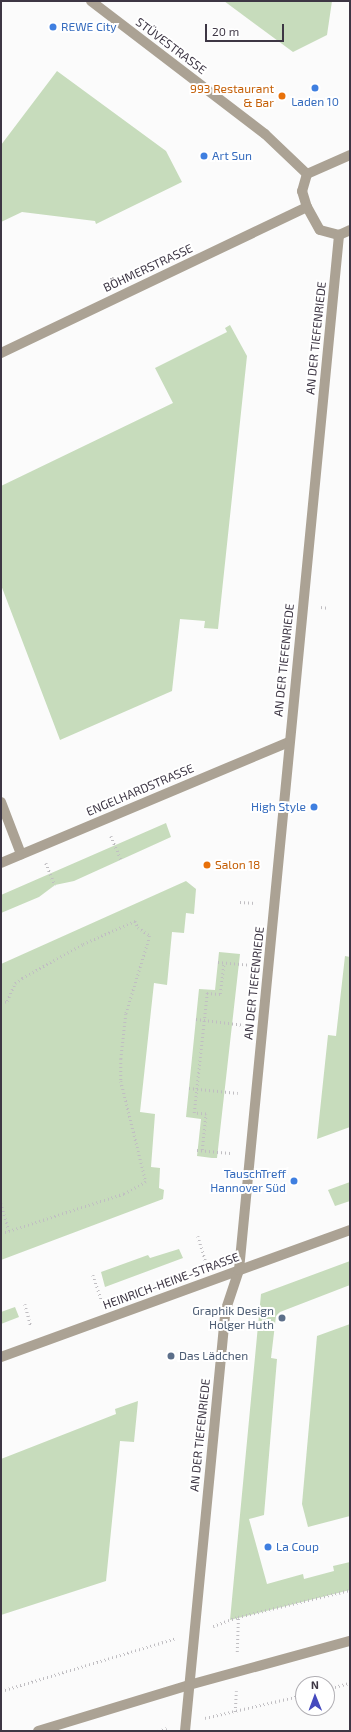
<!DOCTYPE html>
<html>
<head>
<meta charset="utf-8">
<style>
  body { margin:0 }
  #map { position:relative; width:351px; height:1732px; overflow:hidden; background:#fbfbfb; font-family:"Exo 2",sans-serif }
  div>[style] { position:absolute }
  .green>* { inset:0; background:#c7dcbc }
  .path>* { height:2.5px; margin-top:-1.25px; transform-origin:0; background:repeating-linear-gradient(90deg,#c0bec2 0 1px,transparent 0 4px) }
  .minor>* { height:10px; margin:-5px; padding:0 5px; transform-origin:5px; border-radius:5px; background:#aba294 }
  .dots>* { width:11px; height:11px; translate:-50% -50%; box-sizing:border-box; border:2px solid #fff; border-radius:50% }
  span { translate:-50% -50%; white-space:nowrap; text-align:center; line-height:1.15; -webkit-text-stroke:4px #fff; paint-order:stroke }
  .shop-label { font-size:12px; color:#366cbe }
  .left { translate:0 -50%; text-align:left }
  .right { translate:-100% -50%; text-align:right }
  .street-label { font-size:12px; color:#3d3644 }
  .food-label { font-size:12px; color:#c56008 }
  .service-label { font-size:12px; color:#4e5e75 }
  .frame { position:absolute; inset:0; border:2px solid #3d3644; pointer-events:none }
  .north { position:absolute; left:295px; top:1676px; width:40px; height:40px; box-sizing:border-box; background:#fff; border:1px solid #b1afb4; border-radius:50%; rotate:359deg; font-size:11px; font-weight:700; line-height:16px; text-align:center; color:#3d3644 }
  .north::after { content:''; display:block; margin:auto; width:14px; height:18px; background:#4549be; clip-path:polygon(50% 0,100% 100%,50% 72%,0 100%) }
  .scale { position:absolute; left:205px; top:24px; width:79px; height:18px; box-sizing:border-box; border:2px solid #3d3644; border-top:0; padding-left:5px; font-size:12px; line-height:14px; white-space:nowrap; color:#3d3644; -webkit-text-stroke:3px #fff; paint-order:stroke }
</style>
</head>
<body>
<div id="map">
  <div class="green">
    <div style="clip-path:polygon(224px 1px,332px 1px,327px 35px,293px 52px)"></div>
    <div style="clip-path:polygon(57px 71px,166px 151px,182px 182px,96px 224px,95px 221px,22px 212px,1px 222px,1px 145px)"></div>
    <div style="clip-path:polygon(230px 325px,247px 356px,218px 629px,204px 628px,205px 621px,180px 619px,172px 691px,60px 740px,1px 585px,1px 486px,173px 403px,155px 368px,227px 332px,225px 328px)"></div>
    <div style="clip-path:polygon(166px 823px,171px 837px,74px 881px,55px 885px,39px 897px,1px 913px,1px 895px)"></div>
    <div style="clip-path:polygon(186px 881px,196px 889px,194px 914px,186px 913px,184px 933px,172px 932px,167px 985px,154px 983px,140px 1112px,155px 1114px,151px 1167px,160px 1168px,159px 1188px,164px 1190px,163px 1199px,1px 1260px,1px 964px)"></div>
    <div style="clip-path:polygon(219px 952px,240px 954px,217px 1158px,212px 1158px,197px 1156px,201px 1119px,186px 1117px,199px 989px,215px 990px)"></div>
    <div style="clip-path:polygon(345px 956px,350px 957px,350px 1127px,317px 1139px,328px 1035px,336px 1036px)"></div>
    <div style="clip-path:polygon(350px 1182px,350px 1201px,335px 1206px,328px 1190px)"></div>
    <div style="clip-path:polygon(179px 1249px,183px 1258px,105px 1287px,101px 1272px,148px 1255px,150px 1258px)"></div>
    <div style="clip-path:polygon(350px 1261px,350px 1285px,280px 1312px,276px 1316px,271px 1358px,277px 1359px,264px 1515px,249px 1519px,267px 1584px,303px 1574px,304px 1579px,334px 1571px,333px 1566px,350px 1562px,350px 1590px,230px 1620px,261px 1294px)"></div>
    <div style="clip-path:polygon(15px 1307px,19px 1317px,1px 1324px,1px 1312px)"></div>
    <div style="clip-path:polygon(350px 1324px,350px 1516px,308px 1527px,302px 1504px,317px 1336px)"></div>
    <div style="clip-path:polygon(138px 1401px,134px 1442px,120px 1441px,106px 1581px,1px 1615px,1px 1459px,116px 1414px,115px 1409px)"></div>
  </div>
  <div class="path">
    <div style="left:321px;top:607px;width:8px;rotate:7deg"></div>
    <div style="left:111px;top:836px;width:26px;rotate:67deg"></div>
    <div style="left:46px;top:863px;width:24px;rotate:68deg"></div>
    <div style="left:240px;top:902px;width:16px;rotate:4deg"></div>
    <div style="left:218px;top:962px;width:33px;rotate:5deg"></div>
    <div style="left:1px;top:1003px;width:6px;rotate:-18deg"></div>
    <div style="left:7px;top:1001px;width:20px;rotate:-66deg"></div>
    <div style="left:15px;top:983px;width:9px;rotate:-36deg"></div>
    <div style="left:22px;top:978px;width:70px;rotate:-29.1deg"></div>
    <div style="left:83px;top:944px;width:57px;rotate:-23.9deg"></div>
    <div style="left:135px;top:921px;width:7px;rotate:63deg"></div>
    <div style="left:138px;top:927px;width:15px;rotate:37deg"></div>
    <div style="left:150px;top:936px;width:82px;rotate:107.1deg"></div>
    <div style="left:126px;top:1014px;width:45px;rotate:96.3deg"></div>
    <div style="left:121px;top:1059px;width:22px;rotate:90deg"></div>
    <div style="left:121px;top:1081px;width:104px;rotate:76.1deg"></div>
    <div style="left:146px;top:1182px;width:25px;rotate:151deg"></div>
    <div style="left:124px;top:1194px;width:129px;rotate:162deg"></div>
    <div style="left:196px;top:1019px;width:49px;rotate:7deg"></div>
    <div style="left:189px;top:1088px;width:49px;rotate:5.8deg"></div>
    <div style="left:197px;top:1150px;width:36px;rotate:5deg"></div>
    <div style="left:202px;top:1150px;width:36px;rotate:-84deg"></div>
    <div style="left:206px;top:1114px;width:12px;rotate:-175deg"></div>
    <div style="left:194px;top:1113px;width:121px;rotate:-83.8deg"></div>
    <div style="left:207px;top:993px;width:13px;rotate:4deg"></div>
    <div style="left:220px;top:994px;width:31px;rotate:-83deg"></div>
    <div style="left:1px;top:1203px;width:29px;rotate:74deg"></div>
    <div style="left:198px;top:1236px;width:27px;rotate:73deg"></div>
    <div style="left:93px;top:1275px;width:28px;rotate:71deg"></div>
    <div style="left:25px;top:1304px;width:23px;rotate:75deg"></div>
    <div style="left:213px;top:1626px;width:27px;rotate:-20deg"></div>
    <div style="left:238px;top:1617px;width:115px;rotate:-13.6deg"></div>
    <div style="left:237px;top:1652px;width:35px;rotate:-88deg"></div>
    <div style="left:327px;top:1689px;width:24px;rotate:-15deg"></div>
    <div style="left:1px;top:1691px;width:183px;rotate:-16.8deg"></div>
    <div style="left:235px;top:1712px;width:21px;rotate:-87deg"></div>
    <div style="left:205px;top:1718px;width:101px;rotate:-13.2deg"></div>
    <div style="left:158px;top:1731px;width:9px;rotate:-18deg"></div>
  </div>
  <div class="minor">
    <div style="left:91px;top:1px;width:219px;rotate:37.4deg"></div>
    <div style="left:265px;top:134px;width:58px;rotate:43.6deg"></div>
    <div style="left:350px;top:155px;width:47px;rotate:156.2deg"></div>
    <div style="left:307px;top:174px;width:18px;rotate:106deg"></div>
    <div style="left:302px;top:191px;width:17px;rotate:73deg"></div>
    <div style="left:307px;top:207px;width:26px;rotate:61deg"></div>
    <div style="left:320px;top:230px;width:20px;rotate:15deg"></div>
    <div style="left:339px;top:235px;width:12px;rotate:-24deg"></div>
    <div style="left:1px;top:353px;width:339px;rotate:-25.5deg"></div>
    <div style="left:1px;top:802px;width:56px;rotate:69deg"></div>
    <div style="left:1px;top:863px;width:312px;rotate:-22.8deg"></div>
    <div style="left:1px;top:1357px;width:371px;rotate:-20deg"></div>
    <div style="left:38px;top:1731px;width:158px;rotate:-16.9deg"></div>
    <div style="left:189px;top:1685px;width:167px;rotate:-15.3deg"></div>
    <div style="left:185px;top:1731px;width:424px;rotate:-84.5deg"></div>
    <div style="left:226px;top:1309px;width:41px;rotate:-71.6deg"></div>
    <div style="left:239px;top:1270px;width:1040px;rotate:-84.48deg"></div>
  </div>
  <div class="dots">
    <div style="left:53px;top:27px;background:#3f7fe0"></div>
    <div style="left:315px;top:88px;background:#3f7fe0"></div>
    <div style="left:282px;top:96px;background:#e8710a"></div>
    <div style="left:204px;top:156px;background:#3f7fe0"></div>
    <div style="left:314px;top:807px;background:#3f7fe0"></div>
    <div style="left:207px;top:865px;background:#e8710a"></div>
    <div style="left:294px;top:1181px;background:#3f7fe0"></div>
    <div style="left:282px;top:1318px;background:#5c6f8a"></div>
    <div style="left:171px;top:1356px;background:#5c6f8a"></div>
    <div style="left:268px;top:1547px;background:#3f7fe0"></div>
  </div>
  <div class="shop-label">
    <span class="left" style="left:61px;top:27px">REWE City</span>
    <span style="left:315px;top:102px">Laden 10</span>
    <span class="left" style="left:212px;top:156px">Art Sun</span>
    <span class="right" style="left:306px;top:807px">High Style</span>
    <span class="right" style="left:286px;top:1181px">TauschTreff<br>Hannover Süd</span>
    <span class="left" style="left:276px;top:1547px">La Coup</span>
  </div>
  <div class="street-label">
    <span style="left:171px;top:46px;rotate:37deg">STÜVESTRASSE</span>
    <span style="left:148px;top:268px;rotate:-25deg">BÖHMERSTRASSE</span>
    <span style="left:316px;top:338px;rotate:-84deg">AN DER TIEFENRIEDE</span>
    <span style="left:284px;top:660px;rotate:-84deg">AN DER TIEFENRIEDE</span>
    <span style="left:140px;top:790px;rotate:-23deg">ENGELHARDSTRASSE</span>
    <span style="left:254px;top:983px;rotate:-84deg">AN DER TIEFENRIEDE</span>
    <span style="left:171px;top:1281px;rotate:-20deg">HEINRICH-HEINE-STRASSE</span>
    <span style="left:200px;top:1435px;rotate:-84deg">AN DER TIEFENRIEDE</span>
  </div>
  <div class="food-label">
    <span class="right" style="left:274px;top:96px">993 Restaurant<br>&amp; Bar</span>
    <span class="left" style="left:215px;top:865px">Salon 18</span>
  </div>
  <div class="service-label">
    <span class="right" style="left:274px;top:1318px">Graphik Design<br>Holger Huth</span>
    <span class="left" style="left:179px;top:1356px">Das Lädchen</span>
  </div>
  <div class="frame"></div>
  <div class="north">N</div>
  <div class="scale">20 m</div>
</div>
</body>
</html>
